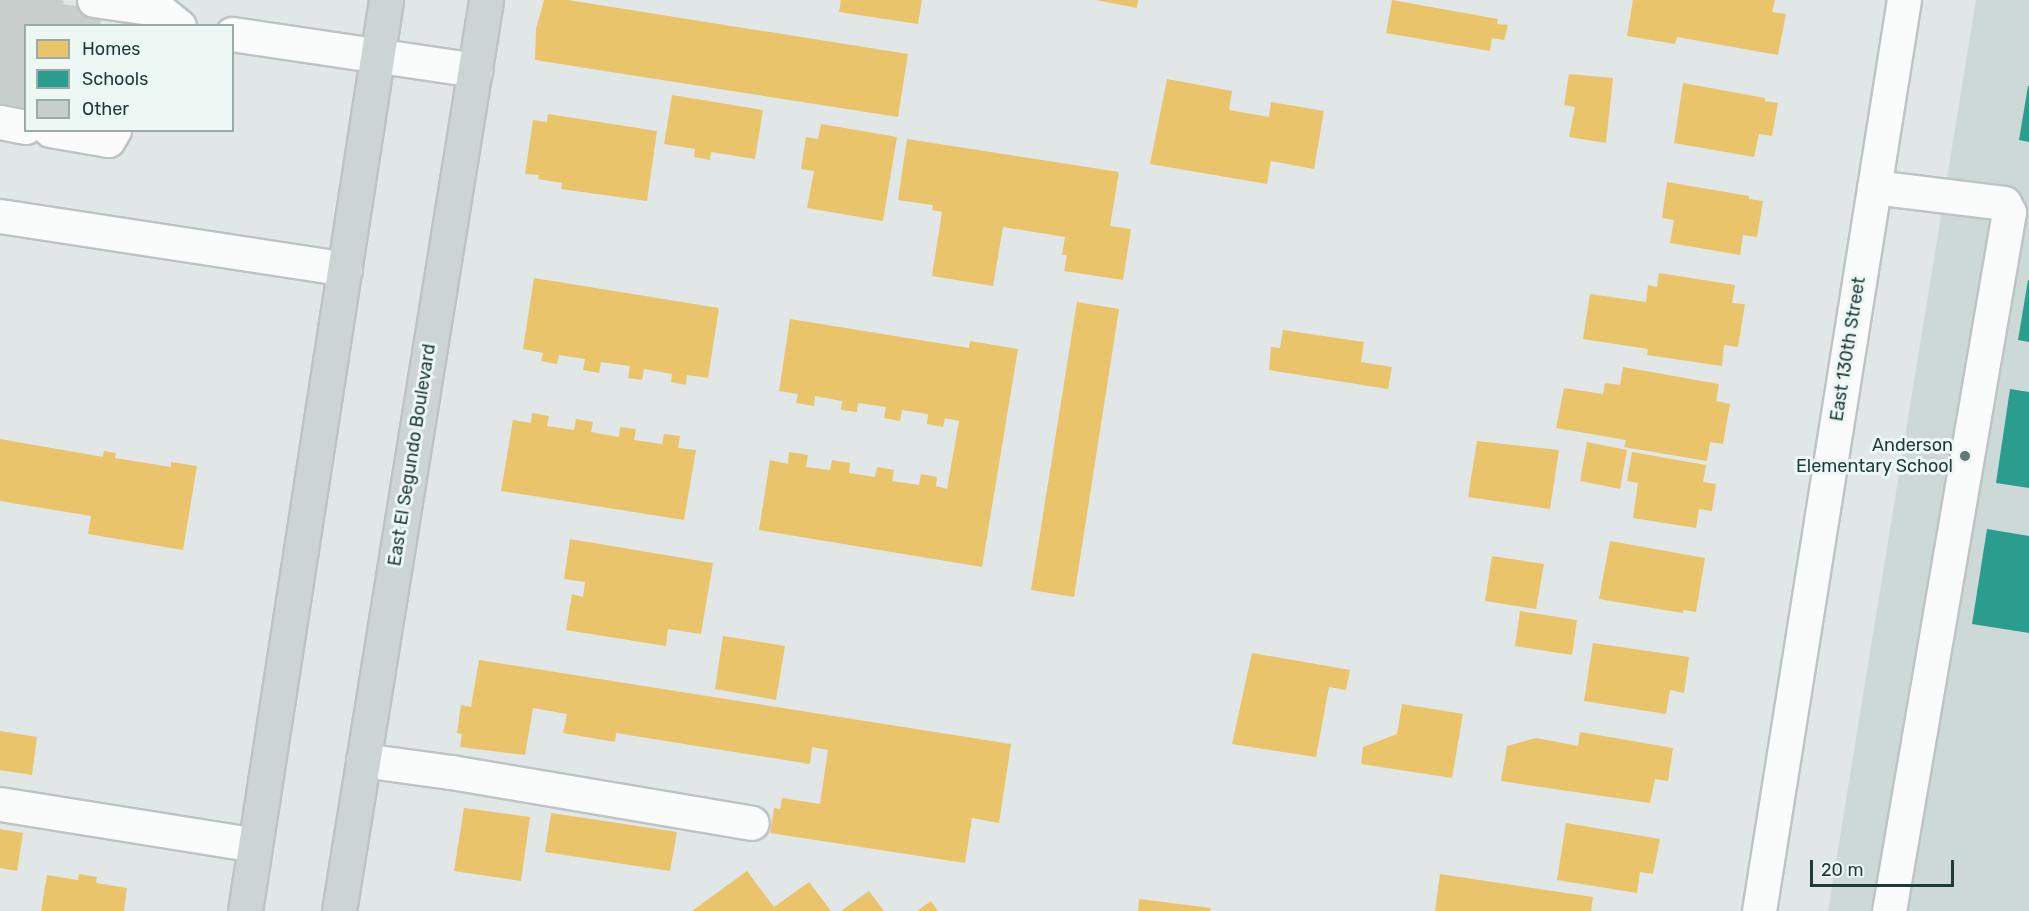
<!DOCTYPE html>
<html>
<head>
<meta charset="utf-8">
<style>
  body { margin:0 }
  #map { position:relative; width:2029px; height:911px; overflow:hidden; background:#e0e7e6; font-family:Rubik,sans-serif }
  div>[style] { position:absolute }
  .built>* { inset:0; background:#cdd9d7 }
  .homes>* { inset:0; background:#e9c46a }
  .schools>* { inset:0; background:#2a9d8f }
  .building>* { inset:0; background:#c7cecc }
  .roads { filter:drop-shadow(2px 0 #bdc4c3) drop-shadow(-2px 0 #bdc4c3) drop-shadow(0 2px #bdc4c3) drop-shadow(0 -2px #bdc4c3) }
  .minor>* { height:33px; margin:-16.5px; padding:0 16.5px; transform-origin:16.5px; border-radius:16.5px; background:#fafbfb }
  .major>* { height:33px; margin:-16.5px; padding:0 16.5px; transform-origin:16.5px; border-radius:16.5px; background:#ccd4d4 }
  .dots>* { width:16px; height:16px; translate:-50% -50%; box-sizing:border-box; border:3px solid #edf7f4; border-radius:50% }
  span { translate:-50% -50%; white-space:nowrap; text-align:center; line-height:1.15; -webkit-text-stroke:6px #edf7f4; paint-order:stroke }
  .street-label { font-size:18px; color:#1e3a39 }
  .poi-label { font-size:18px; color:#1e3a39 }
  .right { translate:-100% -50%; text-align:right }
  .legend { position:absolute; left:24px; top:24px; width:210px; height:108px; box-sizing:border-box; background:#edf7f4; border:2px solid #9aaba9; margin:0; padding:8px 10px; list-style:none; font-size:18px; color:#1e3a39 }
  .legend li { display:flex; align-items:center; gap:12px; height:30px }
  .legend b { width:30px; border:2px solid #9aaba9 }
  .scale { position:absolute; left:1810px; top:860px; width:144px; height:27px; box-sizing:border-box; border:3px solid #1e3a39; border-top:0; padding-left:8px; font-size:18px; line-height:21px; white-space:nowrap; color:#1e3a39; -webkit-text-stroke:4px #edf7f4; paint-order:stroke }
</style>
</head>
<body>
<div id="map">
  <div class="built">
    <div style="clip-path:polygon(1976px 0,2029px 0,2029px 911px,1828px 911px)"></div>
  </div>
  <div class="homes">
    <div style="clip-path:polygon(544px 0,568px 0,908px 54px,898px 117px,535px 60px,536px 29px)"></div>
    <div style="clip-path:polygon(841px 0,922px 0,918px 24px,839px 12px)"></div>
    <div style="clip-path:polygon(1096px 0,1138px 0,1137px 8px)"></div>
    <div style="clip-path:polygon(1392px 0,1498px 19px,1497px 24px,1508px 25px,1504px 40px,1492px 38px,1490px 51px,1386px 33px)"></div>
    <div style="clip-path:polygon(1633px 0,1775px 0,1772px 12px,1786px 14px,1778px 55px,1677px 37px,1675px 44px,1627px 36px)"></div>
    <div style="clip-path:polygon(1569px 74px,1613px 78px,1606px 143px,1569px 137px,1575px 107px,1564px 105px)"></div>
    <div style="clip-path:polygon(1167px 79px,1232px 91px,1229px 110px,1269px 117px,1271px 102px,1324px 111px,1314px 169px,1271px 161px,1267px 184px,1150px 164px)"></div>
    <div style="clip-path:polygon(1683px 83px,1765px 98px,1765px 101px,1778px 103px,1772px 136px,1759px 134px,1754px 157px,1674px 143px)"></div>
    <div style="clip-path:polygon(672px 95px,763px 110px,755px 159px,711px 152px,710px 160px,694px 157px,695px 149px,664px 144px)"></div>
    <div style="clip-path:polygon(548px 114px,657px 131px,647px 201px,561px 189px,562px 183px,538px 179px,539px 175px,525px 174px,533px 120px,547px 122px)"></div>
    <div style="clip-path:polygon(821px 124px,897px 137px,883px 221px,807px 208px,814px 171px,801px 169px,806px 137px,818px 139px)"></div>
    <div style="clip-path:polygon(907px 139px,1119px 172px,1110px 226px,1131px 229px,1123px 280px,1064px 271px,1067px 255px,1062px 255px,1065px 237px,1003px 227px,993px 286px,932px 276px,942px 212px,932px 210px,933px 205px,898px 200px)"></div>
    <div style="clip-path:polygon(1667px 182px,1749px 196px,1749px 199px,1763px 201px,1757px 237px,1743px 235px,1740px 255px,1670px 243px,1674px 220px,1662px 218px)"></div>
    <div style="clip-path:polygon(1659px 273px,1735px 285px,1732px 303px,1745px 304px,1738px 347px,1724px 345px,1722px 366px,1647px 355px,1648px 349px,1583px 339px,1590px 294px,1646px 302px,1648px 285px,1657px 287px)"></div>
    <div style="clip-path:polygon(534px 278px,719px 308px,708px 378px,687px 375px,686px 385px,671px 382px,672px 374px,644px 369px,642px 380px,628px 378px,630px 366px,601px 362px,599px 373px,583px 370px,585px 359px,559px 355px,557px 364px,541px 361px,543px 353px,523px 349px)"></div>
    <div style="clip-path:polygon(1077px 302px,1119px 309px,1074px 597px,1031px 590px)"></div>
    <div style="clip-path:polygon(790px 319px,969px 348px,970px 341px,1018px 349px,982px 567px,759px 530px,770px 460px,788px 464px,789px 452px,808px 455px,806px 467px,830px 470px,832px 460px,850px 463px,849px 473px,875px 477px,877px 467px,894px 470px,892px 481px,919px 485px,921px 474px,937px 477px,936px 486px,947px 489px,959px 421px,945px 418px,943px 427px,927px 424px,928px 414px,902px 410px,900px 421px,884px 418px,886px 407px,858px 403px,857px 412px,841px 410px,842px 401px,815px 396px,814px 406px,796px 403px,798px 394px,779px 391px)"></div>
    <div style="clip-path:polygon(1283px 330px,1364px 342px,1361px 362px,1392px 367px,1388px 389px,1269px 370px,1271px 347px,1280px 348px)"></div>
    <div style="clip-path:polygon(1623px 367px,1719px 384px,1716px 401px,1730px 404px,1723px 444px,1710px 442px,1707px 461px,1624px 447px,1626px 440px,1556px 428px,1564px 388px,1603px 394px,1605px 383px,1620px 385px)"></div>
    <div style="clip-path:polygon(532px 413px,549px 416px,547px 426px,574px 430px,576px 419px,593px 422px,591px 432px,619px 437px,620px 427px,636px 429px,634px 440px,662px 444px,664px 434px,680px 436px,678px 448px,696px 450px,684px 520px,501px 491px,513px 420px,531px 423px)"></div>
    <div style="clip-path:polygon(0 439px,103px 457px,104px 451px,116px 453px,115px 458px,171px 467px,171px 462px,197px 466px,183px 550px,88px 534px,91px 516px,0 501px)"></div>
    <div style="clip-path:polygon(1477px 441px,1559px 450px,1550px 509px,1468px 497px)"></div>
    <div style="clip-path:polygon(1587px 442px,1627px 450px,1620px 489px,1580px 481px)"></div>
    <div style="clip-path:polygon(1632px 452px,1706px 465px,1703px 482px,1716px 484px,1712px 511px,1699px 509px,1696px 528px,1633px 518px,1638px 483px,1627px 481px)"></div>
    <div style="clip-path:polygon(570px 539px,713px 563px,701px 634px,668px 629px,666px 646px,566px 630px,572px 594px,583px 597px,585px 582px,564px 579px)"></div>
    <div style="clip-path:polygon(1610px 541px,1705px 558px,1696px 612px,1683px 610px,1683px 613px,1599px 599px)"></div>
    <div style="clip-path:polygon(1492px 556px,1544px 564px,1536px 609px,1485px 601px)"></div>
    <div style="clip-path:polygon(1520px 611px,1577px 620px,1572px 655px,1515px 646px)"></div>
    <div style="clip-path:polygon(723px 636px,785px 646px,776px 700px,715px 689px)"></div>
    <div style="clip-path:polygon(1593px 643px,1689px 657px,1684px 693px,1670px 690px,1666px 714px,1584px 701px)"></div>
    <div style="clip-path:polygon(1252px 653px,1350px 670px,1346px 690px,1329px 687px,1316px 757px,1232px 744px)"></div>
    <div style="clip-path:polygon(479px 660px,1011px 744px,999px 823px,972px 818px,965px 863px,770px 833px,774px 808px,780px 809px,782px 798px,820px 804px,828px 750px,812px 747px,810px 764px,616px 733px,615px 742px,563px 733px,567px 714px,533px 708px,525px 755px,460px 747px,462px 734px,457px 733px,461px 705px,471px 707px)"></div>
    <div style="clip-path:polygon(1402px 704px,1463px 714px,1452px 778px,1361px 764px,1363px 747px,1397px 734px)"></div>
    <div style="clip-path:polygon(0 731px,37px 737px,32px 775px,0 770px)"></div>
    <div style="clip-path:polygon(1580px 732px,1673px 748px,1668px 781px,1655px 779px,1650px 803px,1501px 781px,1507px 746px,1536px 738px,1578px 746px)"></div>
    <div style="clip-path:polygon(464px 808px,530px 817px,521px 881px,454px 871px)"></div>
    <div style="clip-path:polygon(551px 813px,677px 832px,670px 871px,545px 852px)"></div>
    <div style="clip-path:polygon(1566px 823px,1660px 839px,1653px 874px,1640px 872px,1637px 893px,1557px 880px)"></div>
    <div style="clip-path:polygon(0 829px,23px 833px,17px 871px,0 868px)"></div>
    <div style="clip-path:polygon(747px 871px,774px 907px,809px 882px,831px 911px,692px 911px)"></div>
    <div style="clip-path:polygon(79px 874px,97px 877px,96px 883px,127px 888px,124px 911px,41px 911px,47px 875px,78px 880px)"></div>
    <div style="clip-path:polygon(1440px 874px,1593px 897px,1591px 911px,1435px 911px)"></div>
    <div style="clip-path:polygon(869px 891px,884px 911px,841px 911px)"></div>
    <div style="clip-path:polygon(1139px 899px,1211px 908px,1210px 911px,1138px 911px)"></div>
    <div style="clip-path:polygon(931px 901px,938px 911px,917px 911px)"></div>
  </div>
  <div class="schools">
    <div style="clip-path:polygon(2028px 86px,2029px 86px,2029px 142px,2019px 140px)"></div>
    <div style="clip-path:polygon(2028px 280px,2029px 281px,2029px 342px,2018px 340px)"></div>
    <div style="clip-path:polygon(2010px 389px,2029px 392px,2029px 488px,1996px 483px)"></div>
    <div style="clip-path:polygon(1987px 529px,2029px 536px,2029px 633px,1972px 624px)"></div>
  </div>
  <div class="building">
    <div style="clip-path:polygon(0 0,61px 0,64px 1px,63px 4px,102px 10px,100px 26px,26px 26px,26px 115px,0 111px)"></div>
  </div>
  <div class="roads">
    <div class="minor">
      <div style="left:94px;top:0;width:65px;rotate:8deg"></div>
      <div style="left:158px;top:9px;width:27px;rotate:39deg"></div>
      <div style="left:232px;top:34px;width:246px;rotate:8.4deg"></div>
      <div style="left:0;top:122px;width:26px;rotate:11deg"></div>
      <div style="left:50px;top:130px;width:59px;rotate:9.8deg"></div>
      <div style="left:108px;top:140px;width:12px;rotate:-59deg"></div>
      <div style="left:1874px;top:187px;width:131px;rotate:7deg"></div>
      <div style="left:2004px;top:203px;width:10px;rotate:61deg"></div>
      <div style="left:2009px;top:212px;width:709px;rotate:99.74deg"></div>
      <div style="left:0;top:216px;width:349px;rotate:8.7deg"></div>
      <div style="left:363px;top:760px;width:89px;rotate:7.8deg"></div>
      <div style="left:451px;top:772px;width:305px;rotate:9.6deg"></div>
      <div style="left:0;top:804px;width:258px;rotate:9.1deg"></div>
      <div style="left:1759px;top:911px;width:922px;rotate:-80.96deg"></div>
    </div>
    <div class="major">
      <div style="left:245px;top:911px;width:922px;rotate:-81.2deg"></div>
      <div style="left:339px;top:911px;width:923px;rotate:-80.83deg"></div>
    </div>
  </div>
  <div class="dots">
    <div style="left:1965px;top:456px;background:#627776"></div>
  </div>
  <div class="street-label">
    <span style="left:1848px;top:349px;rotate:-81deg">East 130th Street</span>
    <span style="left:412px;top:455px;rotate:-81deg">East El Segundo Boulevard</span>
  </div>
  <div class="poi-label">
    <span class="right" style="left:1953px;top:456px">Anderson<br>Elementary School</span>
  </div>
  <ul class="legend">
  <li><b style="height:16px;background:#e9c46a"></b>Homes</li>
  <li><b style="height:16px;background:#2a9d8f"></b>Schools</li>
  <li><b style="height:16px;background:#c7cecc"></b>Other</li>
  </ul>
  <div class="scale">20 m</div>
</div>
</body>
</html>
